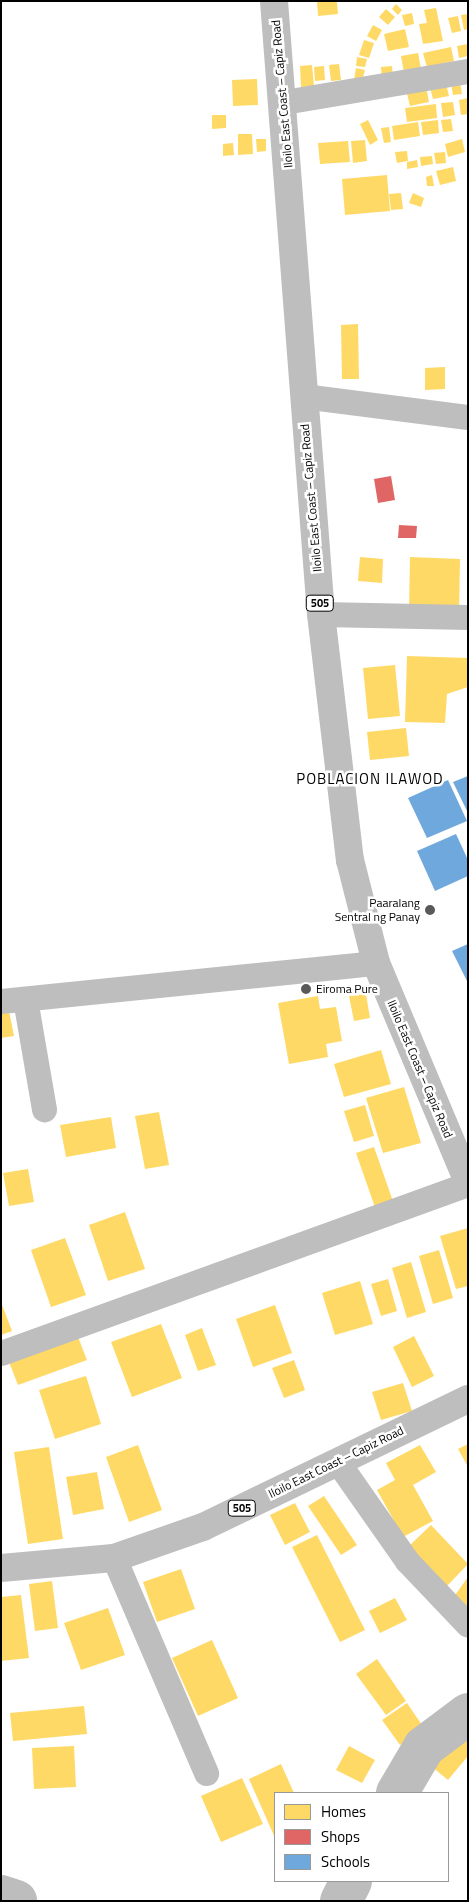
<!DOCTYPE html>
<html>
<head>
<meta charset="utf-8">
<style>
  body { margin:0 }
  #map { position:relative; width:469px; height:1902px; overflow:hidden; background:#fff; font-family:"Titillium Web",sans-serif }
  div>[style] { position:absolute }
  .homes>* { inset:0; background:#ffd966 }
  .shops>* { inset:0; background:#e06666 }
  .schools>* { inset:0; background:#6fa8dc }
  .river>* { height:42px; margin:-21px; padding:0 21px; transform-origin:21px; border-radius:21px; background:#bdbdbd }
  .minor>* { height:25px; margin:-12.5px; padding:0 12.5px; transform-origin:12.5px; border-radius:12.5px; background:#bebebe }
  .major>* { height:28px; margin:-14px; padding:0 14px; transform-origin:14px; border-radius:14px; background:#bebebe }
  .dots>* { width:14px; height:14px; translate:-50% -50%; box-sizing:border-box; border:2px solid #fff; border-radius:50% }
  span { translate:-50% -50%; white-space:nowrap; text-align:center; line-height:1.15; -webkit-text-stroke:5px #fff; paint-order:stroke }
  .shield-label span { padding:1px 4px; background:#fff; border:1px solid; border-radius:4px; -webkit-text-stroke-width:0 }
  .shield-label { font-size:11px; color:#000; font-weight:700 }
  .street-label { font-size:12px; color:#000 }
  .poi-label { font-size:12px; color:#000 }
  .right { translate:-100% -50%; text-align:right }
  .left { translate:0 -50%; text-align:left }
  .quarter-label { font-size:15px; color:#000; letter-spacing:1px }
  .frame { position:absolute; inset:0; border:2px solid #000; pointer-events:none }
  .legend { position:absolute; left:274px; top:1792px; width:175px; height:90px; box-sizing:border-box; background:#fff; border:1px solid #999; margin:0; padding:6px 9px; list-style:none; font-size:15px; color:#000 }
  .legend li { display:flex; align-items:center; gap:10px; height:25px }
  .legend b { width:25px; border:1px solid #999 }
</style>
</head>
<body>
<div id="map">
  <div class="homes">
    <div style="clip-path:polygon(317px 1px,337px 2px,338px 14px,318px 16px)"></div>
    <div style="clip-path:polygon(396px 4px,402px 10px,398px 15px,392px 9px)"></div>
    <div style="clip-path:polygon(436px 8px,443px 41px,423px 44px,419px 24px,427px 23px,424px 10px)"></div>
    <div style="clip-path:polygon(386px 9px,395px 17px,388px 25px,379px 17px)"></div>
    <div style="clip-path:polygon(412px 13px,414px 24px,405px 26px,402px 15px)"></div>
    <div style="clip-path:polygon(468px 14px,468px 29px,464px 30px,461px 15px)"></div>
    <div style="clip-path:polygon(458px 16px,461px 31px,452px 33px,448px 18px)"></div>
    <div style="clip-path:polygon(373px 25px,382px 30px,376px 41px,367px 36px)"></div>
    <div style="clip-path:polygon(405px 29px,409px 47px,388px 51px,384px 34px)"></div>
    <div style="clip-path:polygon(364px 40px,374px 43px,369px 58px,359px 55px)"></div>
    <div style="clip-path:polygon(468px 44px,468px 56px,459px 58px,457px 46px)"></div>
    <div style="clip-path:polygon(451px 47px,454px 61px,427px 67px,423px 53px)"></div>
    <div style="clip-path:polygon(418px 53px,421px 69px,404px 73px,401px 56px)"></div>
    <div style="clip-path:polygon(357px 57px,367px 59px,365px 67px,356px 66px)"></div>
    <div style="clip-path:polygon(339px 64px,341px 80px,331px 81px,329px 65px)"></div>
    <div style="clip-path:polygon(312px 65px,314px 86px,301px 87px,300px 66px)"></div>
    <div style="clip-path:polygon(324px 66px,325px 80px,315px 81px,314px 67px)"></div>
    <div style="clip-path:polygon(392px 66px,393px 79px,382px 80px,381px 67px)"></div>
    <div style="clip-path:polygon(356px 68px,365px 70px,362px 81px,354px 80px)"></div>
    <div style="clip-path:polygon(444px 76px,449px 96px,433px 99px,428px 80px)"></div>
    <div style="clip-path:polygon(459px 76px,462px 94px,453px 95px,450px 78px)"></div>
    <div style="clip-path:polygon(257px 79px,258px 105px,233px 106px,232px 80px)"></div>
    <div style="clip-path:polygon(425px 81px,429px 102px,410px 106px,405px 85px)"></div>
    <div style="clip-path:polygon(468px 98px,468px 114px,461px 115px,459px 100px)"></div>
    <div style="clip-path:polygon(453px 102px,455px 115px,443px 117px,441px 103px)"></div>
    <div style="clip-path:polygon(436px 104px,437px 118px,407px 122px,405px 108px)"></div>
    <div style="clip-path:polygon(212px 115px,226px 115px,226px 128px,212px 129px)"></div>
    <div style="clip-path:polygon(451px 119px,453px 131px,443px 132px,441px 120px)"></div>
    <div style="clip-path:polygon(368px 120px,378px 140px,370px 145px,360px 124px)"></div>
    <div style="clip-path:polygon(438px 120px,439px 133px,423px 135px,421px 122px)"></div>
    <div style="clip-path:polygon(418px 122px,420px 136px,394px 140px,392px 126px)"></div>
    <div style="clip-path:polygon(389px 127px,391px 142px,384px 143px,381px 128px)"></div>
    <div style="clip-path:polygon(238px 134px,252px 134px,253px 154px,238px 155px)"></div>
    <div style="clip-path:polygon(256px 139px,266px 139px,266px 151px,257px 152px)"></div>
    <div style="clip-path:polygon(462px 139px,465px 152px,448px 157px,445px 144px)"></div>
    <div style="clip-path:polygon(365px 140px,367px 161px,353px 163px,351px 141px)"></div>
    <div style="clip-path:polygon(348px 141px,350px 162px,320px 164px,318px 143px)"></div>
    <div style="clip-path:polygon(233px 143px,234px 155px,223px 156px,223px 144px)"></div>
    <div style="clip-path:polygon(407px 151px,408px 161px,397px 163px,395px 152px)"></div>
    <div style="clip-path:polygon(445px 152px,446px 163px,436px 164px,434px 153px)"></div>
    <div style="clip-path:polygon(432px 156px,433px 164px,421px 166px,420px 157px)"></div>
    <div style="clip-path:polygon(417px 160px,418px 167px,407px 169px,407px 162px)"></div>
    <div style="clip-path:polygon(453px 167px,456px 181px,440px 185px,436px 171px)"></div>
    <div style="clip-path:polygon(387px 175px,390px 211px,345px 215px,342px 179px)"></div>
    <div style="clip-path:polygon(432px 175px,434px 186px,427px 186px,426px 177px)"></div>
    <div style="clip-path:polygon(401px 193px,403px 209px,391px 210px,389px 194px)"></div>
    <div style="clip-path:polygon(413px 193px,424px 198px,421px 207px,409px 203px)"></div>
    <div style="clip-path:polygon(358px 324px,359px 379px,342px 379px,341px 325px)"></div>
    <div style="clip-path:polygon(445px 367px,445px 389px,425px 390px,425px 368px)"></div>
    <div style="clip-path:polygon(360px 557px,383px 559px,382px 583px,358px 581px)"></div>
    <div style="clip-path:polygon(410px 557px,460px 559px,459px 613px,409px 611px)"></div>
    <div style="clip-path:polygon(407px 656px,468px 658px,468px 687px,447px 694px,445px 723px,405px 722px)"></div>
    <div style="clip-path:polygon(395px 665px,400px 716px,368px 719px,363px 668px)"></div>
    <div style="clip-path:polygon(406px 728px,409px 756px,370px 760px,367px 732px)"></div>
    <div style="clip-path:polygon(366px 994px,370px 1018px,354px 1021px,349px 996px)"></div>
    <div style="clip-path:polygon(318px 996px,320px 1009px,336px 1007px,342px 1041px,326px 1044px,328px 1057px,289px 1064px,278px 1003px)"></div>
    <div style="clip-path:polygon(8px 1006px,14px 1036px,1px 1038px,1px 1007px)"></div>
    <div style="clip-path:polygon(381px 1050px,391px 1084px,344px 1097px,334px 1064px)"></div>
    <div style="clip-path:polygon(404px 1087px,421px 1143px,383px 1153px,366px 1098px)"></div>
    <div style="clip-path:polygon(365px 1105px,374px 1136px,354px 1142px,344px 1111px)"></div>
    <div style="clip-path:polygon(159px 1112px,169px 1165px,145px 1169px,135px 1116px)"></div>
    <div style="clip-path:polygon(111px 1117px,116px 1148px,66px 1157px,60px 1125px)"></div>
    <div style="clip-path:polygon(374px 1147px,395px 1207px,377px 1213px,356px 1153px)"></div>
    <div style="clip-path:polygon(28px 1169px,34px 1202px,9px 1206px,3px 1173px)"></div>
    <div style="clip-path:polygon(125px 1212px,145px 1269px,108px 1281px,89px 1225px)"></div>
    <div style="clip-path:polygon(468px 1228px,468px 1286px,456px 1289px,440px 1236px)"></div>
    <div style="clip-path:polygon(65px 1238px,86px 1295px,51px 1307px,31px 1250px)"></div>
    <div style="clip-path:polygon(439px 1250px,453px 1298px,433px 1304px,419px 1256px)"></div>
    <div style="clip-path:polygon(411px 1262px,426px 1312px,407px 1318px,392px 1268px)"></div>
    <div style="clip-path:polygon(388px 1279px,397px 1311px,381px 1316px,371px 1284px)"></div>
    <div style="clip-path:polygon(360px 1281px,373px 1324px,335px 1335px,322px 1293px)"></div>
    <div style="clip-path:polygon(1px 1302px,12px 1331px,1px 1335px)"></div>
    <div style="clip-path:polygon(275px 1305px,292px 1353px,253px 1367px,236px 1319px)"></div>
    <div style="clip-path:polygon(161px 1324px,182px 1378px,132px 1397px,111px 1342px)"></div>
    <div style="clip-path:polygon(202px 1328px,216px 1365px,198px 1371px,185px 1335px)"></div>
    <div style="clip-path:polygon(414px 1336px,434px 1376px,412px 1387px,393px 1347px)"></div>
    <div style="clip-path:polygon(78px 1337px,87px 1360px,18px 1385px,9px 1362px)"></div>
    <div style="clip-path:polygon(294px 1360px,305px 1390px,284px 1398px,272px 1368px)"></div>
    <div style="clip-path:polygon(86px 1376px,101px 1424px,55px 1439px,39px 1390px)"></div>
    <div style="clip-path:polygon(403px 1383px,412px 1411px,381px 1420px,372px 1392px)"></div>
    <div style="clip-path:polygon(468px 1444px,468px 1467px,458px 1449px)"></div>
    <div style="clip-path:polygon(138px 1445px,162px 1510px,129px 1522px,106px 1457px)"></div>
    <div style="clip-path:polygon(420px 1445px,436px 1472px,413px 1485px,433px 1521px,403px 1537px,377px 1490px,395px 1480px,386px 1463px)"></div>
    <div style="clip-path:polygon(49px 1447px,63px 1539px,28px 1544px,14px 1452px)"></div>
    <div style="clip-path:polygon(97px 1472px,104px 1509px,73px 1515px,66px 1477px)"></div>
    <div style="clip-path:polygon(324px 1496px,357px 1545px,341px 1555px,308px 1506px)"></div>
    <div style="clip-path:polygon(295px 1503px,310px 1532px,285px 1545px,270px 1515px)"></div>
    <div style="clip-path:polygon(431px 1525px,468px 1564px,447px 1586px,409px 1546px)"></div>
    <div style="clip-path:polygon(317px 1535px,365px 1630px,340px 1642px,292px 1547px)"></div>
    <div style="clip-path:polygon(181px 1569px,195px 1609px,157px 1622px,143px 1582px)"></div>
    <div style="clip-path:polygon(468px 1577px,468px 1608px,453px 1598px)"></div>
    <div style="clip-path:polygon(52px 1581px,58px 1628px,35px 1631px,29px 1584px)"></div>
    <div style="clip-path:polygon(21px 1595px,29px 1658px,1px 1661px,1px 1597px)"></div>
    <div style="clip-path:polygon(395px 1598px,407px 1620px,380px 1633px,369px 1611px)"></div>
    <div style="clip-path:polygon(108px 1608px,125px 1655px,81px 1670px,64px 1623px)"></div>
    <div style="clip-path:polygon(212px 1640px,238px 1698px,198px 1716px,172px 1658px)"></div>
    <div style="clip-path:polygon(377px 1659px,406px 1701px,386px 1715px,356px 1674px)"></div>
    <div style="clip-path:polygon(407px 1703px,424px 1728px,400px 1745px,382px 1720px)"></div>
    <div style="clip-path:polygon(84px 1706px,87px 1734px,13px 1741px,10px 1713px)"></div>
    <div style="clip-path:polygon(458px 1733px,468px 1741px,468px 1756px,448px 1780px,431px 1766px)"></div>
    <div style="clip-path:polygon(74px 1746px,76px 1787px,34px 1789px,32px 1748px)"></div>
    <div style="clip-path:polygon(349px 1746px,375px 1760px,362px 1783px,336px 1770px)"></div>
    <div style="clip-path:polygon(281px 1764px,294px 1793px,275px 1793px,275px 1838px,249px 1779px)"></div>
    <div style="clip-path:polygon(242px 1778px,263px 1824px,221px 1842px,201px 1796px)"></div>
  </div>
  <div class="shops">
    <div style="clip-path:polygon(391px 476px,395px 500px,378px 503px,374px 479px)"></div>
    <div style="clip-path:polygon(399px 525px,417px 526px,416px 538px,398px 538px)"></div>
  </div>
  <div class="schools">
    <div style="clip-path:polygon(468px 776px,468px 813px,453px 782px)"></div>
    <div style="clip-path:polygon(448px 780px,467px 821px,427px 838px,408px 798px)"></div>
    <div style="clip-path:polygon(456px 834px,468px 860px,468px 876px,435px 891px,417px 851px)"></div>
    <div style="clip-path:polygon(468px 944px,468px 983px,452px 951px)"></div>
  </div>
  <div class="river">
    <div style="left:397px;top:1793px;width:53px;rotate:-59.6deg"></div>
    <div style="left:424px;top:1747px;width:55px;rotate:-36.9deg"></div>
    <div style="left:1px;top:1896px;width:16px;rotate:18deg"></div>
    <div style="left:341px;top:1901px;width:22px;rotate:-63deg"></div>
  </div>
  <div class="minor">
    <div style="left:284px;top:102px;width:187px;rotate:-9.6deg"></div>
    <div style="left:303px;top:396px;width:166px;rotate:7.3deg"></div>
    <div style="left:321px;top:614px;width:147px;rotate:1.2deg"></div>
    <div style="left:25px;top:999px;width:112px;rotate:80.2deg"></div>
    <div style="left:1px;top:1001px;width:377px;rotate:-5.8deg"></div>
    <div style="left:1px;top:1353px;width:497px;rotate:-19.9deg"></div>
    <div style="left:337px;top:1461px;width:122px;rotate:55deg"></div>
    <div style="left:407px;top:1561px;width:88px;rotate:46.4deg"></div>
    <div style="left:114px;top:1558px;width:234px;rotate:66.8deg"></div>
  </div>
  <div class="major">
    <div style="left:274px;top:1px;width:615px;rotate:85.62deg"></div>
    <div style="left:321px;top:614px;width:248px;rotate:83.3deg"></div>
    <div style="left:350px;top:860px;width:106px;rotate:75.8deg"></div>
    <div style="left:376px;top:963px;width:238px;rotate:67.2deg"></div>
    <div style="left:1px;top:1568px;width:113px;rotate:-5.1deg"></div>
    <div style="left:114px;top:1558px;width:94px;rotate:-19.2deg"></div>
    <div style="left:203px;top:1527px;width:294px;rotate:-25.8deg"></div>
  </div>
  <div class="dots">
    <div style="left:430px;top:910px;background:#595959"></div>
    <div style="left:306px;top:989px;background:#595959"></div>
  </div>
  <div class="shield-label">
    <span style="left:320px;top:603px">505</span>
    <span style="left:242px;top:1508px">505</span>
  </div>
  <div class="street-label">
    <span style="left:282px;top:94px;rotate:-95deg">Iloilo East Coast – Capiz Road</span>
    <span style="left:311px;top:498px;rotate:-95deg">Iloilo East Coast – Capiz Road</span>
    <span style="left:420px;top:1069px;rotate:67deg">Iloilo East Coast – Capiz Road</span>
    <span style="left:336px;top:1462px;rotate:-26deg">Iloilo East Coast – Capiz Road</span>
  </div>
  <div class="poi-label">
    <span class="right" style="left:420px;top:910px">Paaralang<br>Sentral ng Panay</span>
    <span class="left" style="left:316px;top:989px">Eiroma Pure</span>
  </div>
  <div class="quarter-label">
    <span style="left:370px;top:779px">POBLACION ILAWOD</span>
  </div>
  <div class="frame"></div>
  <ul class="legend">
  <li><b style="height:14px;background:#ffd966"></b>Homes</li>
  <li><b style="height:14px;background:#e06666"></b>Shops</li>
  <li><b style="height:14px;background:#6fa8dc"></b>Schools</li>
  </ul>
</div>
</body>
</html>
